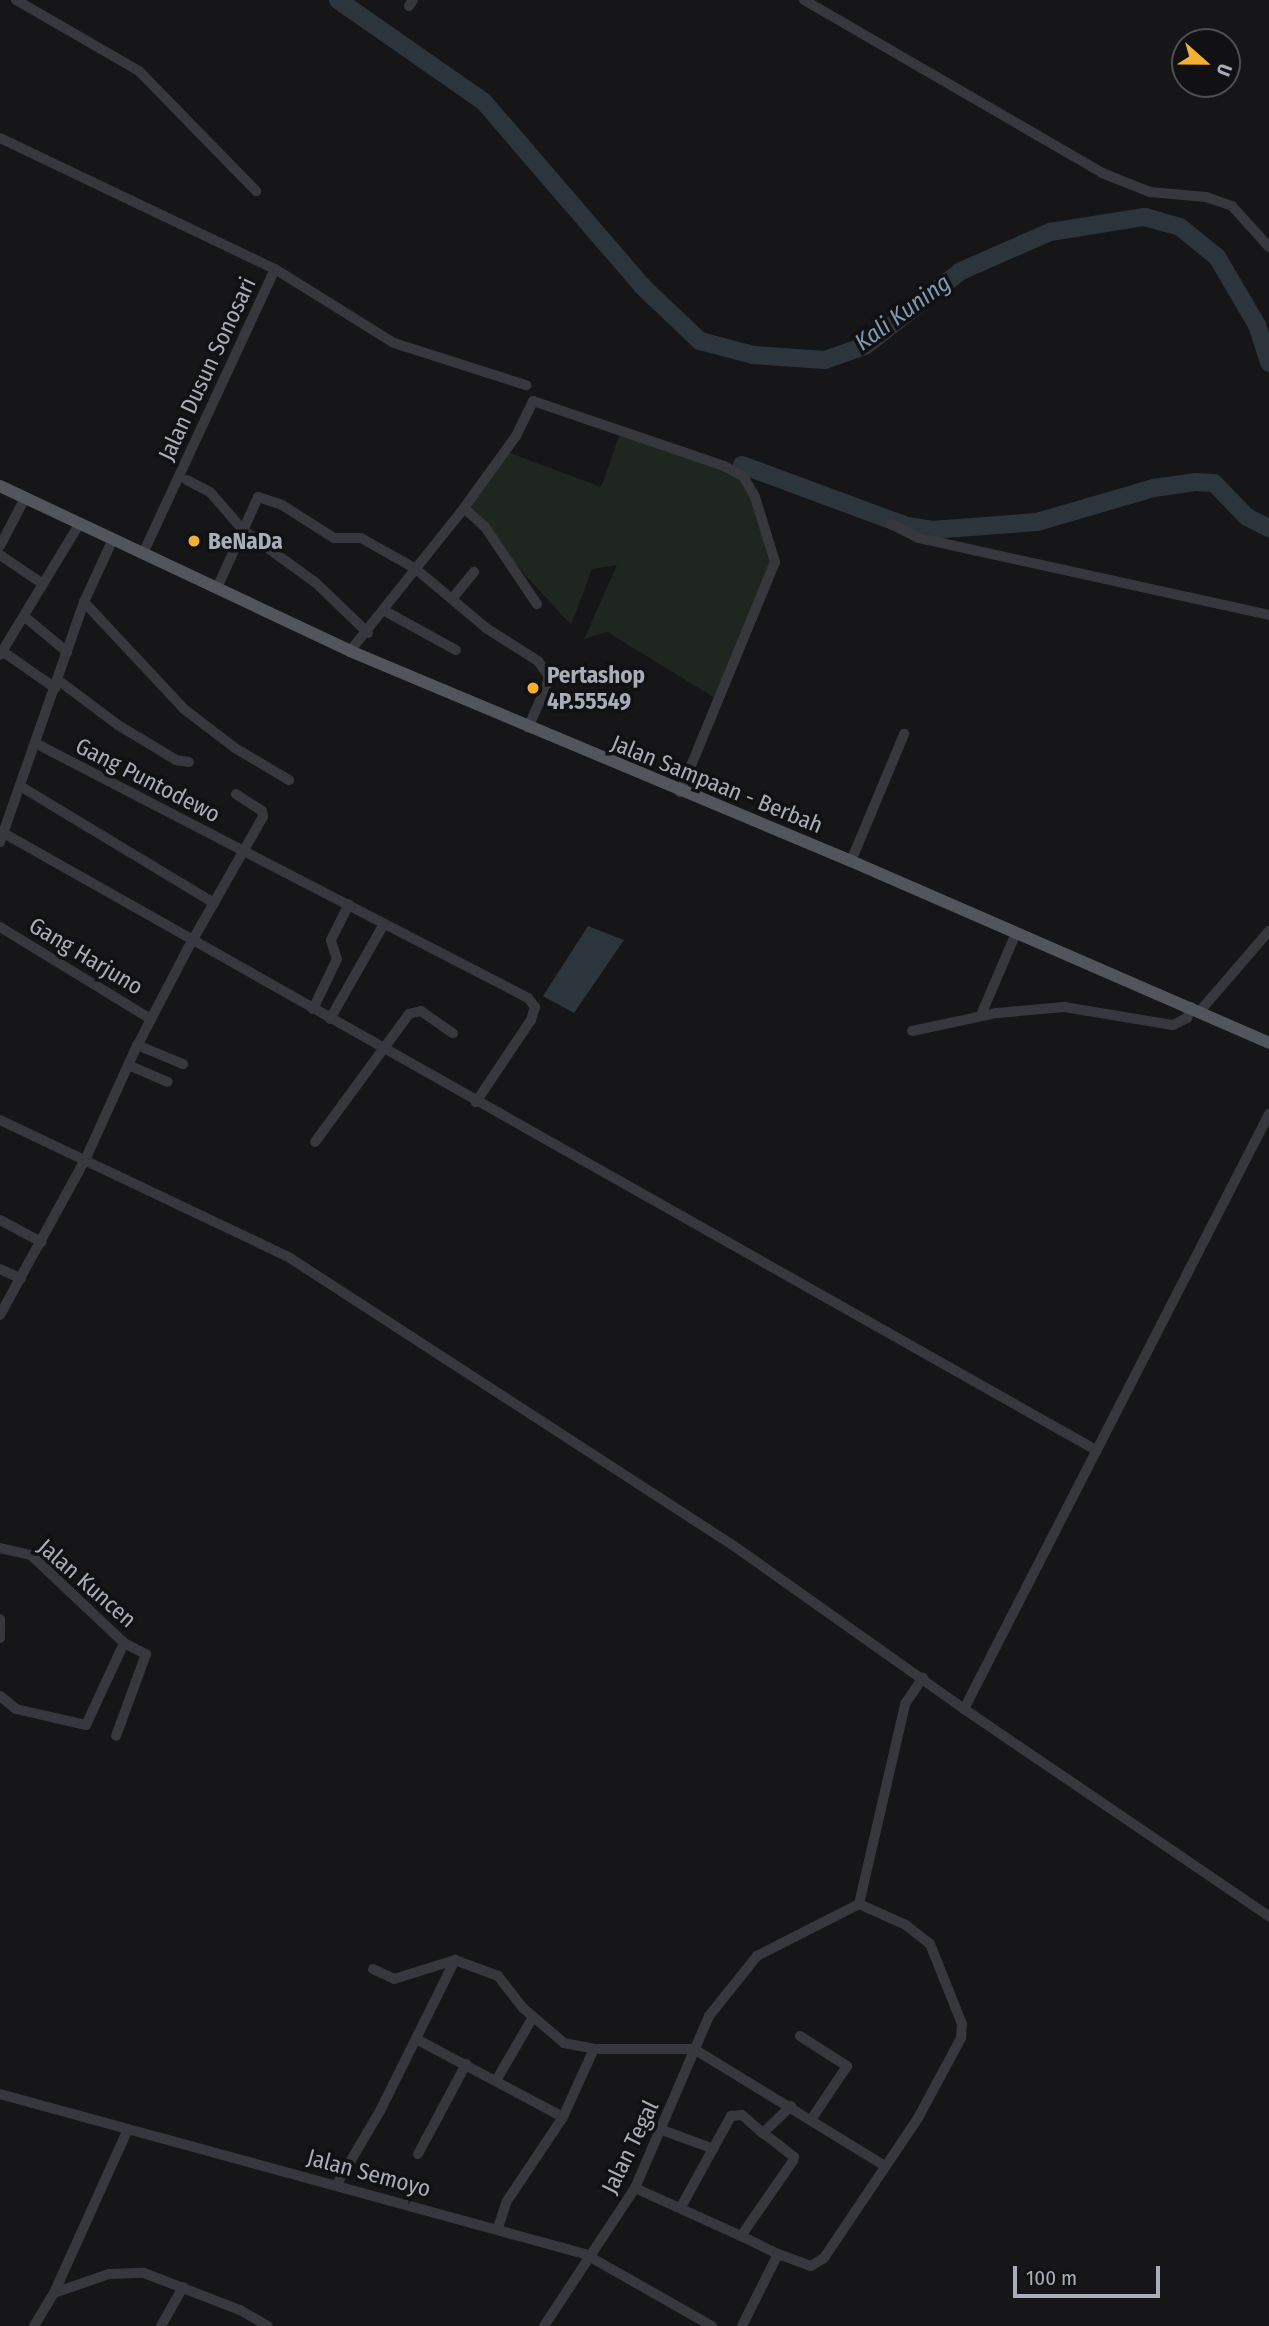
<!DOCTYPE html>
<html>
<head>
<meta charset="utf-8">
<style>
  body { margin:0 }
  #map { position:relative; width:1269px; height:2326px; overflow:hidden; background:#161618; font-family:"Fira Sans Condensed",sans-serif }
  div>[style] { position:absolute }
  .green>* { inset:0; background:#1e261f }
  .water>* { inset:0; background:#2c353c }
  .river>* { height:18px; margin:-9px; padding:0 9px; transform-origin:9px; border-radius:9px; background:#2c353c }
  .minor>* { height:10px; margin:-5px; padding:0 5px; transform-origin:5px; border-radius:5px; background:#37383d }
  .major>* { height:12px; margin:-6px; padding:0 6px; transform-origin:6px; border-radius:6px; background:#53555c }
  .dots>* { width:19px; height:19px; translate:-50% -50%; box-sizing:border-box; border:4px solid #111113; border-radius:50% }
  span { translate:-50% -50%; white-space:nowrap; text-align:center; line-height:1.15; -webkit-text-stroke:7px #111113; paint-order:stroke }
  .street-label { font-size:23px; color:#a8adb8 }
  .poi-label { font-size:23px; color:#a8adb8; font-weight:700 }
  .left { translate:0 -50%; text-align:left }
  .water-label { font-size:24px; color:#7f9bb3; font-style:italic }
  .north { position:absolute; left:1171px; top:28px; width:70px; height:70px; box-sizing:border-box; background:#111113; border:2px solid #4d4f55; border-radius:50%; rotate:111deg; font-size:19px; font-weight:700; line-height:28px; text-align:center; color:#a8adb8 }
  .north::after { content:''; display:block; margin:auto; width:24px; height:32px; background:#f2b134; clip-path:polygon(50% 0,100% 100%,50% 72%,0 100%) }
  .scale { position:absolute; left:1013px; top:2266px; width:147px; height:32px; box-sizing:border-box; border:4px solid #a8adb8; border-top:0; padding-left:9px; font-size:21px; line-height:24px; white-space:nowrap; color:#a8adb8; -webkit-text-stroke:5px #111113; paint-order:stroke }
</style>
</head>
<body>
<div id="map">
  <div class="green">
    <div style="clip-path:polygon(621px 431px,743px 476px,775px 562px,720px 701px,607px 632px,584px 639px,617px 565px,592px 569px,571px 625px,464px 508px,505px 451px,601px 487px)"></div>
  </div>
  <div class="water">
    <div style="clip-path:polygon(588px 926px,624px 940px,574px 1013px,543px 996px)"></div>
  </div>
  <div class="river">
    <div style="left:338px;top:0;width:178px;rotate:34.9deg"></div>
    <div style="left:484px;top:102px;width:244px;rotate:49.3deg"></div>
    <div style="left:643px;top:287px;width:79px;rotate:43.5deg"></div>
    <div style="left:700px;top:341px;width:55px;rotate:14.8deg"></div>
    <div style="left:753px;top:355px;width:72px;rotate:4deg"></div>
    <div style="left:825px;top:360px;width:42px;rotate:-19.3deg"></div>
    <div style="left:865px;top:346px;width:122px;rotate:-38deg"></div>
    <div style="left:961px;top:271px;width:97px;rotate:-23.7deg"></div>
    <div style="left:1050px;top:232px;width:96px;rotate:-9deg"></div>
    <div style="left:1145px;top:217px;width:36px;rotate:16deg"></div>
    <div style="left:1180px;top:227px;width:48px;rotate:39deg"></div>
    <div style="left:1217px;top:257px;width:79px;rotate:59.5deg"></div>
    <div style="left:1257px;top:325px;width:40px;rotate:72deg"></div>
    <div style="left:742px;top:465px;width:176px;rotate:20.3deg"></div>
    <div style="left:907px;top:526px;width:24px;rotate:9deg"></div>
    <div style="left:931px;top:530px;width:106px;rotate:-4.3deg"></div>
    <div style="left:1037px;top:522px;width:122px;rotate:-16.2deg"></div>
    <div style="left:1154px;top:488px;width:41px;rotate:-8.3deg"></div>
    <div style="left:1195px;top:482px;width:19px;rotate:3deg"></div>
    <div style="left:1214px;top:483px;width:47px;rotate:45.9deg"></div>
    <div style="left:1247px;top:517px;width:25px;rotate:27deg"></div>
  </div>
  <div class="minor">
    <div style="left:16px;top:0;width:142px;rotate:30deg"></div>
    <div style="left:139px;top:71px;width:168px;rotate:45.7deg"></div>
    <div style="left:804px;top:0;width:345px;rotate:30.1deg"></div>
    <div style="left:1102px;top:173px;width:52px;rotate:21.6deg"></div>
    <div style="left:1150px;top:192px;width:56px;rotate:5.1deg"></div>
    <div style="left:1206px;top:197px;width:28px;rotate:19deg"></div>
    <div style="left:1232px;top:206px;width:55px;rotate:47.9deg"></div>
    <div style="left:409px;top:6px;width:7px;rotate:-56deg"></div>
    <div style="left:0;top:138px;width:305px;rotate:25.5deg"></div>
    <div style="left:187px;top:480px;width:26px;rotate:28deg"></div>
    <div style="left:210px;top:492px;width:50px;rotate:49deg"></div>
    <div style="left:243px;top:530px;width:90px;rotate:36deg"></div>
    <div style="left:316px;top:583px;width:72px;rotate:43.9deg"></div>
    <div style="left:464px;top:508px;width:28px;rotate:42deg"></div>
    <div style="left:485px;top:527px;width:93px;rotate:56deg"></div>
    <div style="left:891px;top:524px;width:31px;rotate:27deg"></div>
    <div style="left:919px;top:538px;width:358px;rotate:12.4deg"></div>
    <div style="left:0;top:546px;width:54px;rotate:-62.5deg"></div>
    <div style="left:146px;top:547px;width:306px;rotate:-65.1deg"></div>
    <div style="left:275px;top:269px;width:140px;rotate:31.9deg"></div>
    <div style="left:394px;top:343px;width:139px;rotate:17.7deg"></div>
    <div style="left:0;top:555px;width:52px;rotate:34deg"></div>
    <div style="left:217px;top:588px;width:100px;rotate:-65.7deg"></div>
    <div style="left:258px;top:497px;width:25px;rotate:18deg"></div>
    <div style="left:282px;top:505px;width:62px;rotate:32.4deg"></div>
    <div style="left:334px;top:538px;width:27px"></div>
    <div style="left:361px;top:538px;width:63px;rotate:29.4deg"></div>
    <div style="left:416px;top:569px;width:92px;rotate:40.1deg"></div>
    <div style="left:486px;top:628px;width:62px;rotate:32.4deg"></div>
    <div style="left:538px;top:661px;width:17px;rotate:54deg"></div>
    <div style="left:548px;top:675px;width:7px;rotate:90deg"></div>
    <div style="left:548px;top:682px;width:50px;rotate:113.5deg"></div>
    <div style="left:452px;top:599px;width:35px;rotate:-51deg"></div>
    <div style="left:84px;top:602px;width:146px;rotate:46.9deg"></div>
    <div style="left:184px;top:709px;width:64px;rotate:37.4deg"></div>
    <div style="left:235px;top:748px;width:63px;rotate:30.7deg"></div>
    <div style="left:385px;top:611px;width:81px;rotate:28.8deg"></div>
    <div style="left:25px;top:617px;width:55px;rotate:39.8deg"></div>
    <div style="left:2px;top:651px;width:65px;rotate:34.9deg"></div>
    <div style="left:350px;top:651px;width:183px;rotate:-51.4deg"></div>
    <div style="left:464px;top:508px;width:89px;rotate:-54.2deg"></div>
    <div style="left:516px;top:436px;width:39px;rotate:-64deg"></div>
    <div style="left:533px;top:401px;width:202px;rotate:18.8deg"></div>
    <div style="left:724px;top:466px;width:21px;rotate:28deg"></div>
    <div style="left:743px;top:476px;width:24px;rotate:60deg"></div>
    <div style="left:755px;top:497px;width:68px;rotate:72.9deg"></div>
    <div style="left:775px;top:562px;width:249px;rotate:112.4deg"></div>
    <div style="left:0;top:655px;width:154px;rotate:-58.8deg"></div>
    <div style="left:58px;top:680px;width:75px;rotate:36.9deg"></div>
    <div style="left:118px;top:725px;width:68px;rotate:31.1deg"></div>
    <div style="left:176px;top:760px;width:13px;rotate:9deg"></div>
    <div style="left:35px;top:743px;width:555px;rotate:27.35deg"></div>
    <div style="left:528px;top:998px;width:11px;rotate:52deg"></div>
    <div style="left:535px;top:1007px;width:14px;rotate:107deg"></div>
    <div style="left:531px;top:1020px;width:99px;rotate:123.9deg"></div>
    <div style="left:20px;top:786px;width:227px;rotate:31.1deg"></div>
    <div style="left:0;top:831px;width:1259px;rotate:29.46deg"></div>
    <div style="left:0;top:842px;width:254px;rotate:-70.7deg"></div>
    <div style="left:84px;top:602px;width:69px;rotate:-65.3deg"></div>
    <div style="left:851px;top:861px;width:138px;rotate:-67.3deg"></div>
    <div style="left:0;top:927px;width:177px;rotate:31.4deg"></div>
    <div style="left:313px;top:1009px;width:55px;rotate:-64.4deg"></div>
    <div style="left:337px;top:959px;width:20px;rotate:-108deg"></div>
    <div style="left:331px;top:940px;width:40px;rotate:-63.4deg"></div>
    <div style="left:1200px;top:1011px;width:106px;rotate:-49.2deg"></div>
    <div style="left:981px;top:1015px;width:89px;rotate:-66.9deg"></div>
    <div style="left:330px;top:1019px;width:109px;rotate:-60.4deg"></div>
    <div style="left:912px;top:1031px;width:87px;rotate:-12deg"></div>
    <div style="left:997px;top:1013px;width:67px;rotate:-5.1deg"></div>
    <div style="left:1064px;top:1007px;width:110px;rotate:9.4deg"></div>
    <div style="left:1173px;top:1025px;width:16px;rotate:-27deg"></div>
    <div style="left:1187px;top:1018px;width:12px;rotate:-70deg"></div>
    <div style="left:137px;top:1045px;width:50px;rotate:22.4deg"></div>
    <div style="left:128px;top:1065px;width:43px;rotate:23deg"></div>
    <div style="left:0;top:1120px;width:321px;rotate:25.4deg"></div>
    <div style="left:290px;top:1258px;width:529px;rotate:32.97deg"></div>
    <div style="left:734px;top:1546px;width:282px;rotate:35.3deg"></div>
    <div style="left:964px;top:1709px;width:369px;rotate:34.2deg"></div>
    <div style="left:315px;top:1142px;width:159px;rotate:-53.7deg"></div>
    <div style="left:409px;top:1014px;width:12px;rotate:-14deg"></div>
    <div style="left:421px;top:1011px;width:39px;rotate:35deg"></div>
    <div style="left:0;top:1220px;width:47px;rotate:28.2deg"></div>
    <div style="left:0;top:1269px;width:23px;rotate:25deg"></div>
    <div style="left:0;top:1315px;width:179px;rotate:-61.3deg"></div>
    <div style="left:86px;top:1158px;width:119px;rotate:-65.6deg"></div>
    <div style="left:135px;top:1050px;width:113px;rotate:-62.5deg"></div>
    <div style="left:187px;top:950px;width:153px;rotate:-60.3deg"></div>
    <div style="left:263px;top:817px;width:6px;rotate:-99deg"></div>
    <div style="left:262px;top:811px;width:31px;rotate:-147deg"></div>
    <div style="left:0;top:1548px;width:32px;rotate:13deg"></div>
    <div style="left:31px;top:1555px;width:128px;rotate:43.4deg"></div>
    <div style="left:124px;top:1643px;width:25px;rotate:27deg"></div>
    <div style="left:146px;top:1654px;width:87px;rotate:110.1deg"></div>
    <div style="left:0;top:1619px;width:19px;rotate:90deg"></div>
    <div style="left:0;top:1696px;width:21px;rotate:39deg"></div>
    <div style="left:16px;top:1709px;width:72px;rotate:12.9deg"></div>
    <div style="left:86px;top:1725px;width:90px;rotate:-65.1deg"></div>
    <div style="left:964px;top:1709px;width:669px;rotate:-62.86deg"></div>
    <div style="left:373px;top:1969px;width:23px;rotate:25deg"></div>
    <div style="left:394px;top:1979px;width:64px;rotate:-17.3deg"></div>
    <div style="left:455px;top:1960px;width:46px;rotate:20.4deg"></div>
    <div style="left:498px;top:1976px;width:41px;rotate:52deg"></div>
    <div style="left:523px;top:2008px;width:54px;rotate:40.5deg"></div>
    <div style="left:564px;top:2043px;width:31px;rotate:11deg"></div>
    <div style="left:594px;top:2049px;width:100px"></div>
    <div style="left:694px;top:2049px;width:224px;rotate:31.5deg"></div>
    <div style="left:800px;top:2036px;width:56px;rotate:32.6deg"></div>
    <div style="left:847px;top:2066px;width:65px;rotate:123.7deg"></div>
    <div style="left:418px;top:2040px;width:164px;rotate:28deg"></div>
    <div style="left:497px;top:2079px;width:72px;rotate:-59.9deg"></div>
    <div style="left:0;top:2094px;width:606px;rotate:15.3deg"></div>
    <div style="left:585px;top:2254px;width:146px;rotate:29.6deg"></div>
    <div style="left:662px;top:2130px;width:55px;rotate:20.1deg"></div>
    <div style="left:418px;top:2154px;width:102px;rotate:-61.9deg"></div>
    <div style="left:337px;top:2184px;width:85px;rotate:-59.5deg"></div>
    <div style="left:380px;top:2111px;width:169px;rotate:-63.6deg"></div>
    <div style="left:635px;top:2188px;width:116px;rotate:24.4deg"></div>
    <div style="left:741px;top:2236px;width:91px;rotate:-55.3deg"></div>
    <div style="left:793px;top:2161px;width:4px;rotate:-76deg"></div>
    <div style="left:794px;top:2157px;width:39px;rotate:-142deg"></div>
    <div style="left:763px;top:2133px;width:39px;rotate:-44deg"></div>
    <div style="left:681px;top:2207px;width:104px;rotate:-61.2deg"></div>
    <div style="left:731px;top:2116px;width:11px;rotate:-5deg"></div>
    <div style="left:742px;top:2115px;width:28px;rotate:41deg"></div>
    <div style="left:498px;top:2228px;width:28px;rotate:-72deg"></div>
    <div style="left:507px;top:2201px;width:101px;rotate:-56.3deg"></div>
    <div style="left:563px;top:2117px;width:75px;rotate:-65.5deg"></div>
    <div style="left:741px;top:2236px;width:41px;rotate:25.9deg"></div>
    <div style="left:54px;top:2293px;width:58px;rotate:-19.1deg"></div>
    <div style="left:109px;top:2274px;width:35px;rotate:-2deg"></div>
    <div style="left:144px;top:2273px;width:103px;rotate:21.1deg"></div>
    <div style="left:240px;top:2310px;width:32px;rotate:30deg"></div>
    <div style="left:34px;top:2326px;width:39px;rotate:-59deg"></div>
    <div style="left:54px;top:2293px;width:178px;rotate:-65.7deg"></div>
    <div style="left:161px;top:2326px;width:45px;rotate:-60.6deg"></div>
    <div style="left:544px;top:2326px;width:165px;rotate:-56.6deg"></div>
    <div style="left:635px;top:2188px;width:187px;rotate:-66.7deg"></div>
    <div style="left:709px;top:2016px;width:77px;rotate:-51.3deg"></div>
    <div style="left:757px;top:1956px;width:114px;rotate:-27deg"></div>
    <div style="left:859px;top:1904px;width:205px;rotate:-77deg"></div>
    <div style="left:905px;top:1704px;width:32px;rotate:-56deg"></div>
    <div style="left:742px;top:2326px;width:80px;rotate:-63.4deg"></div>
    <div style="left:778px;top:2254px;width:35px;rotate:20deg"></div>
    <div style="left:811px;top:2266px;width:15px;rotate:-32deg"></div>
    <div style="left:824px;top:2258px;width:169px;rotate:-56.1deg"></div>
    <div style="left:918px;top:2118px;width:91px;rotate:-61.7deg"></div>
    <div style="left:961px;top:2038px;width:14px;rotate:-86deg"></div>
    <div style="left:962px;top:2024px;width:86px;rotate:-111.8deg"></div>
    <div style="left:930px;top:1944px;width:31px;rotate:-142deg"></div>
    <div style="left:906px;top:1925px;width:51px;rotate:-155.9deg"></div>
  </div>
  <div class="major">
    <div style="left:0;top:486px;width:387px;rotate:25.2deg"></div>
    <div style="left:350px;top:651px;width:543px;rotate:22.74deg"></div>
    <div style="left:851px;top:861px;width:456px;rotate:23.5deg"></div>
  </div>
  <div class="dots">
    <div style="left:194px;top:541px;background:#f2b134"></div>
    <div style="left:533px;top:688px;background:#f2b134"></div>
  </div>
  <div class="street-label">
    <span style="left:207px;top:369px;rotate:-65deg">Jalan Dusun Sonosari</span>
    <span style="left:148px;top:780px;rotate:27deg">Gang Puntodewo</span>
    <span style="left:717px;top:784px;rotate:22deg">Jalan Sampaan - Berbah</span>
    <span style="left:86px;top:956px;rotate:31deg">Gang Harjuno</span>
    <span style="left:87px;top:1583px;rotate:41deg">Jalan Kuncen</span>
    <span style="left:630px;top:2147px;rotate:-64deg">Jalan Tegal</span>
    <span style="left:369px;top:2173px;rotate:15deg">Jalan Semoyo</span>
  </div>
  <div class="poi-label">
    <span class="left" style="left:208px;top:541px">BeNaDa</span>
    <span class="left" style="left:547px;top:688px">Pertashop<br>4P.55549</span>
  </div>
  <div class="water-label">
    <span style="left:903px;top:313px;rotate:-36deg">Kali Kuning</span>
  </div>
  <div class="north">U</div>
  <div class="scale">100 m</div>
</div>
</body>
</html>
